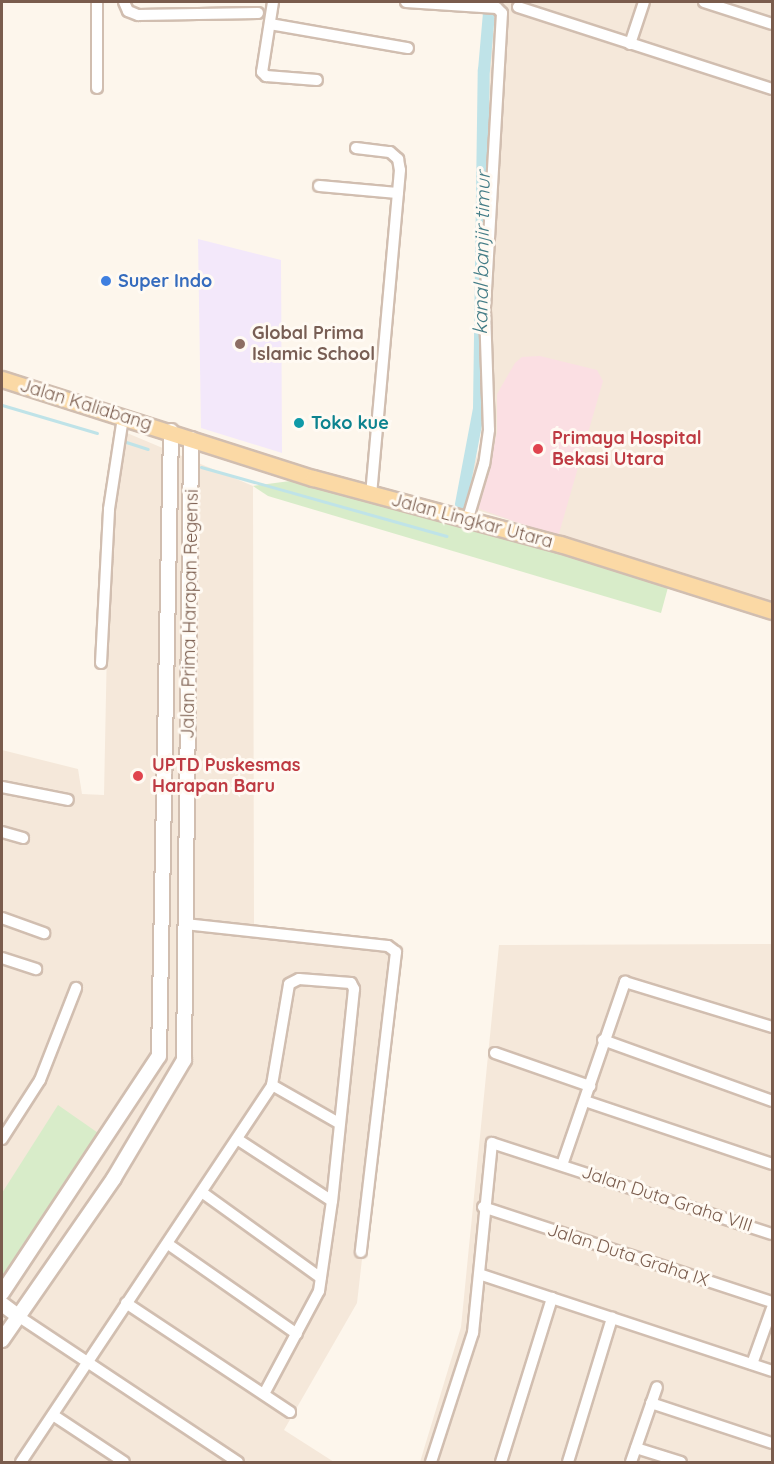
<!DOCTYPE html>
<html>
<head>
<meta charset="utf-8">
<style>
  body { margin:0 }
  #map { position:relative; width:774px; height:1464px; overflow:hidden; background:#fdf6ec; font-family:Quicksand,sans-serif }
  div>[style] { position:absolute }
  .residential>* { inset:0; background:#f5e8da }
  .education>* { inset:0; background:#f3e8fa }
  .medical>* { inset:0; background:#fbdfe3 }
  .green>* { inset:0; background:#d8ecc9 }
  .stream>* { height:3px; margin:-1.5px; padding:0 1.5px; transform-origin:1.5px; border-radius:1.5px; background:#bfe3e8 }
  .canal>* { height:12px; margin:-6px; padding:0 6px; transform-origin:6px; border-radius:6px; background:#bfe3e8 }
  .roads { filter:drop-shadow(2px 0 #d1beb0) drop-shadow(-2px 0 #d1beb0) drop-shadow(0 2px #d1beb0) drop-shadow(0 -2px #d1beb0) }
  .street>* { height:10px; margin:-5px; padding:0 5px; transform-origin:5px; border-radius:5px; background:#fff }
  .secondary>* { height:14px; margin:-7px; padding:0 7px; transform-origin:7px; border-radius:7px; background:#fff }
  .primary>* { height:15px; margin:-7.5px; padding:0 7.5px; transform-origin:7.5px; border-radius:7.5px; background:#fbd9a5 }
  .dots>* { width:16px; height:16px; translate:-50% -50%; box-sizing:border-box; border:3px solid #fffaf3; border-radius:50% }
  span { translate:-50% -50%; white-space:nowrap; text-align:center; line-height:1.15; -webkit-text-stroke:6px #fffaf3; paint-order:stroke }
  .shop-label { font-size:18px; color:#366cbe; font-weight:700 }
  .left { translate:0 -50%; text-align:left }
  .education-label { font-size:18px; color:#785e54; font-weight:700 }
  .street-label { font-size:18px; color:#7a5c4d }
  .culture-label { font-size:18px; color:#0d838f; font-weight:700 }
  .health-label { font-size:18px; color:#be3a42; font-weight:700 }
  .water-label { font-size:20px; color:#437c86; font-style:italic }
  .frame { position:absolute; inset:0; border:3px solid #7a5c4d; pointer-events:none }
</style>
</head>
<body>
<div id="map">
  <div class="residential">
    <div style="clip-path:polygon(493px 2px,772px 2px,772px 602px,461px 505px,481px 443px,484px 410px,477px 340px)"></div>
    <div style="clip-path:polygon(127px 433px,253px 486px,254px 928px,398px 943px,357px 1303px,284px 1430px,334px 1462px,2px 1462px,2px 750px,78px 769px,82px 794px,104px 795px,110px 495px)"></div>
    <div style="clip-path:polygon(772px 944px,772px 1462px,420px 1462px,461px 1327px,499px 945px)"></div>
  </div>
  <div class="education">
    <div style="clip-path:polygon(198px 239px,281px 260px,282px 453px,201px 428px)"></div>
  </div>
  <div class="medical">
    <div style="clip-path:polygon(540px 356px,597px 370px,603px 381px,558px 537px,474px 507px,490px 466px,497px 432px,497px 394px,515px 363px,522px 357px)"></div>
  </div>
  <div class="green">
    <div style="clip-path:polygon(313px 478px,670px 580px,661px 613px,268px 496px,253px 486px)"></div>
    <div style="clip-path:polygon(58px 1105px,101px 1135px,2px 1284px,2px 1193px)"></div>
  </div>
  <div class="stream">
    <div style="left:2px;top:405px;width:99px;rotate:16.4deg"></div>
    <div style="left:123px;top:441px;width:26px;rotate:18deg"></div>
    <div style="left:201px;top:467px;width:255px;rotate:15.7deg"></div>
  </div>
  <div class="canal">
    <div style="left:461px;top:504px;width:97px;rotate:-79.3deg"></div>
    <div style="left:479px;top:409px;width:339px;rotate:-89.2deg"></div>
    <div style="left:484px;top:70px;width:68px;rotate:-85deg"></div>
  </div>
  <div class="roads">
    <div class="street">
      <div style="left:97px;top:2px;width:86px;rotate:90deg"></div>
      <div style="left:124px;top:2px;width:10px;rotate:66deg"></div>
      <div style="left:128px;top:11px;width:11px;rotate:22deg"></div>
      <div style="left:138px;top:15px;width:120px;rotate:-1deg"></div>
      <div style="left:273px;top:2px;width:71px;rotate:98.9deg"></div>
      <div style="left:262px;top:72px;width:6px;rotate:45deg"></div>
      <div style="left:266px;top:76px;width:51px;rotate:4.5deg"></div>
      <div style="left:406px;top:2px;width:91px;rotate:3.8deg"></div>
      <div style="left:497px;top:8px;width:7px;rotate:45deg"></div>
      <div style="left:502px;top:13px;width:297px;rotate:93.3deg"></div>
      <div style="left:485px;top:310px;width:120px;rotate:88.1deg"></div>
      <div style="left:489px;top:430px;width:34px;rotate:98deg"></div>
      <div style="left:484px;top:464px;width:56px;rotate:106.5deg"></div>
      <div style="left:704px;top:2px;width:71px;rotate:17.9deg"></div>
      <div style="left:518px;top:7px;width:267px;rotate:17.9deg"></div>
      <div style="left:270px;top:24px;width:140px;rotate:9.9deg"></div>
      <div style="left:630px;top:44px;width:44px;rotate:-71.6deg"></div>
      <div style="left:356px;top:148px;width:34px;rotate:7deg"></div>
      <div style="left:390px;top:152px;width:11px;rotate:41deg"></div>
      <div style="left:398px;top:159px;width:11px;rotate:80deg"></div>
      <div style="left:400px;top:170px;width:326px;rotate:95.1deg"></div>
      <div style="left:319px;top:186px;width:79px;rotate:5.1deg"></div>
      <div style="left:101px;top:663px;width:154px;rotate:-87deg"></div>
      <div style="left:109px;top:509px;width:92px;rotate:-81.3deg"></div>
      <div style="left:2px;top:787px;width:67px;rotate:11.1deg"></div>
      <div style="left:2px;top:832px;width:22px;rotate:16deg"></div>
      <div style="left:2px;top:918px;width:45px;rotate:19.7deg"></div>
      <div style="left:185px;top:924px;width:204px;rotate:6.2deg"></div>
      <div style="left:388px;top:946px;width:10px;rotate:37deg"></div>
      <div style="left:396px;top:952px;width:302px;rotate:96.7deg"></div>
      <div style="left:2px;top:958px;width:36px;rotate:18deg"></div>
      <div style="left:603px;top:1040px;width:180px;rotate:19.8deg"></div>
      <div style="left:495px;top:1053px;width:101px;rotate:19.2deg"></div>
      <div style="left:272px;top:1085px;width:77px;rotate:29.6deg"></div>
      <div style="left:585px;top:1101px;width:197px;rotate:18.6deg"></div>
      <div style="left:2px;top:1139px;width:70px;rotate:-57.2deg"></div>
      <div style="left:40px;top:1080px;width:99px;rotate:-68.6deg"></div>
      <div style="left:237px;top:1139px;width:113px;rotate:33.1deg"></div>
      <div style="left:562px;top:1165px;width:194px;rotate:-71deg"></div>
      <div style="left:625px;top:982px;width:154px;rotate:17deg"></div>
      <div style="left:203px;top:1193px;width:145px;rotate:35.8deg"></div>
      <div style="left:483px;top:1207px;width:304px;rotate:18.2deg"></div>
      <div style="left:168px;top:1244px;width:157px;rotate:34.9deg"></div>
      <div style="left:482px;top:1275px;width:305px;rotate:18.3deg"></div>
      <div style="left:126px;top:1303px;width:197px;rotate:33.6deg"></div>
      <div style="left:18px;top:1316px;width:264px;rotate:33.6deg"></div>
      <div style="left:752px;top:1364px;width:59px;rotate:-70.3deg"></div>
      <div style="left:651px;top:1403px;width:127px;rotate:18.3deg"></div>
      <div style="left:53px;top:1415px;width:85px;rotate:33.5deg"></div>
      <div style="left:636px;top:1448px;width:47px;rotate:17.3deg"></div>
      <div style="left:21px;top:1462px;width:453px;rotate:-56.3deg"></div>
      <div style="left:272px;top:1085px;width:102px;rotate:-80.4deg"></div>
      <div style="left:289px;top:984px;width:11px;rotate:-27deg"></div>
      <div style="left:299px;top:979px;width:52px;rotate:4.4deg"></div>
      <div style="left:351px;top:983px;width:7px;rotate:63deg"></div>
      <div style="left:354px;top:989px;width:213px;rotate:95.9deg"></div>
      <div style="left:332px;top:1201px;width:91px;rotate:98.2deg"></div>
      <div style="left:319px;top:1291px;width:115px;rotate:118.1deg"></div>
      <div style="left:431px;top:1462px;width:136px;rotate:-72deg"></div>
      <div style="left:473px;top:1333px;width:191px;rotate:-84.3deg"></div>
      <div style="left:492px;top:1143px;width:294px;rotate:18deg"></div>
      <div style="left:501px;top:1462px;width:172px;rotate:-72.7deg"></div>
      <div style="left:568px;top:1462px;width:151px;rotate:-73deg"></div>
      <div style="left:631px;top:1462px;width:79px;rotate:-70.9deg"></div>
    </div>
    <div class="secondary">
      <div style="left:2px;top:1293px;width:284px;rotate:-56.5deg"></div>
      <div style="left:159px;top:1056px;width:625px;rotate:-88.9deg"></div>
      <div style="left:2px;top:1304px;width:20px;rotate:37deg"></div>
      <div style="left:2px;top:1340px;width:197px;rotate:-55.3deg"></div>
      <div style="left:114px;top:1178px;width:137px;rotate:-59.3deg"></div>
      <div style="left:184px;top:1060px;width:621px;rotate:-89.35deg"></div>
    </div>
    <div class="primary">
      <div style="left:2px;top:379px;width:326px;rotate:17.7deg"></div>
      <div style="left:313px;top:478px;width:256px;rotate:15deg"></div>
      <div style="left:560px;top:544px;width:222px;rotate:17.5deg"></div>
    </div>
  </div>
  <div class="dots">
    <div style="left:106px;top:281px;background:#3f7fe0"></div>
    <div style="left:240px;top:344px;background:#8d6e63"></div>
    <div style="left:299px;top:423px;background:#0f9aa8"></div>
    <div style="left:538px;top:449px;background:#e0444e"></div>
    <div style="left:138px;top:776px;background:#e0444e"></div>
  </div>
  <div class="shop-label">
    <span class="left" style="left:118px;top:281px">Super Indo</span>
  </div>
  <div class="education-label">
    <span class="left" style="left:252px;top:344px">Global Prima<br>Islamic School</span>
  </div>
  <div class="street-label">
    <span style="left:86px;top:405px;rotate:17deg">Jalan Kaliabang</span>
    <span style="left:472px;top:521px;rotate:15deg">Jalan Lingkar Utara</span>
    <span style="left:190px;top:614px;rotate:-89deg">Jalan Prima Harapan Regensi</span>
    <span style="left:667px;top:1199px;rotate:18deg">Jalan Duta Graha VIII</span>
    <span style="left:628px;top:1255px;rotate:18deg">Jalan Duta Graha IX</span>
  </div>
  <div class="culture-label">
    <span class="left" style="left:311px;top:423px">Toko kue</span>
  </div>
  <div class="health-label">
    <span class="left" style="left:552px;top:449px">Primaya Hospital<br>Bekasi Utara</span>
    <span class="left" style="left:152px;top:776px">UPTD Puskesmas<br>Harapan Baru</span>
  </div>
  <div class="water-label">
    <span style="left:481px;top:253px;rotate:-89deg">kanal banjir timur</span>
  </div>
  <div class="frame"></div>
</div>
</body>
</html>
